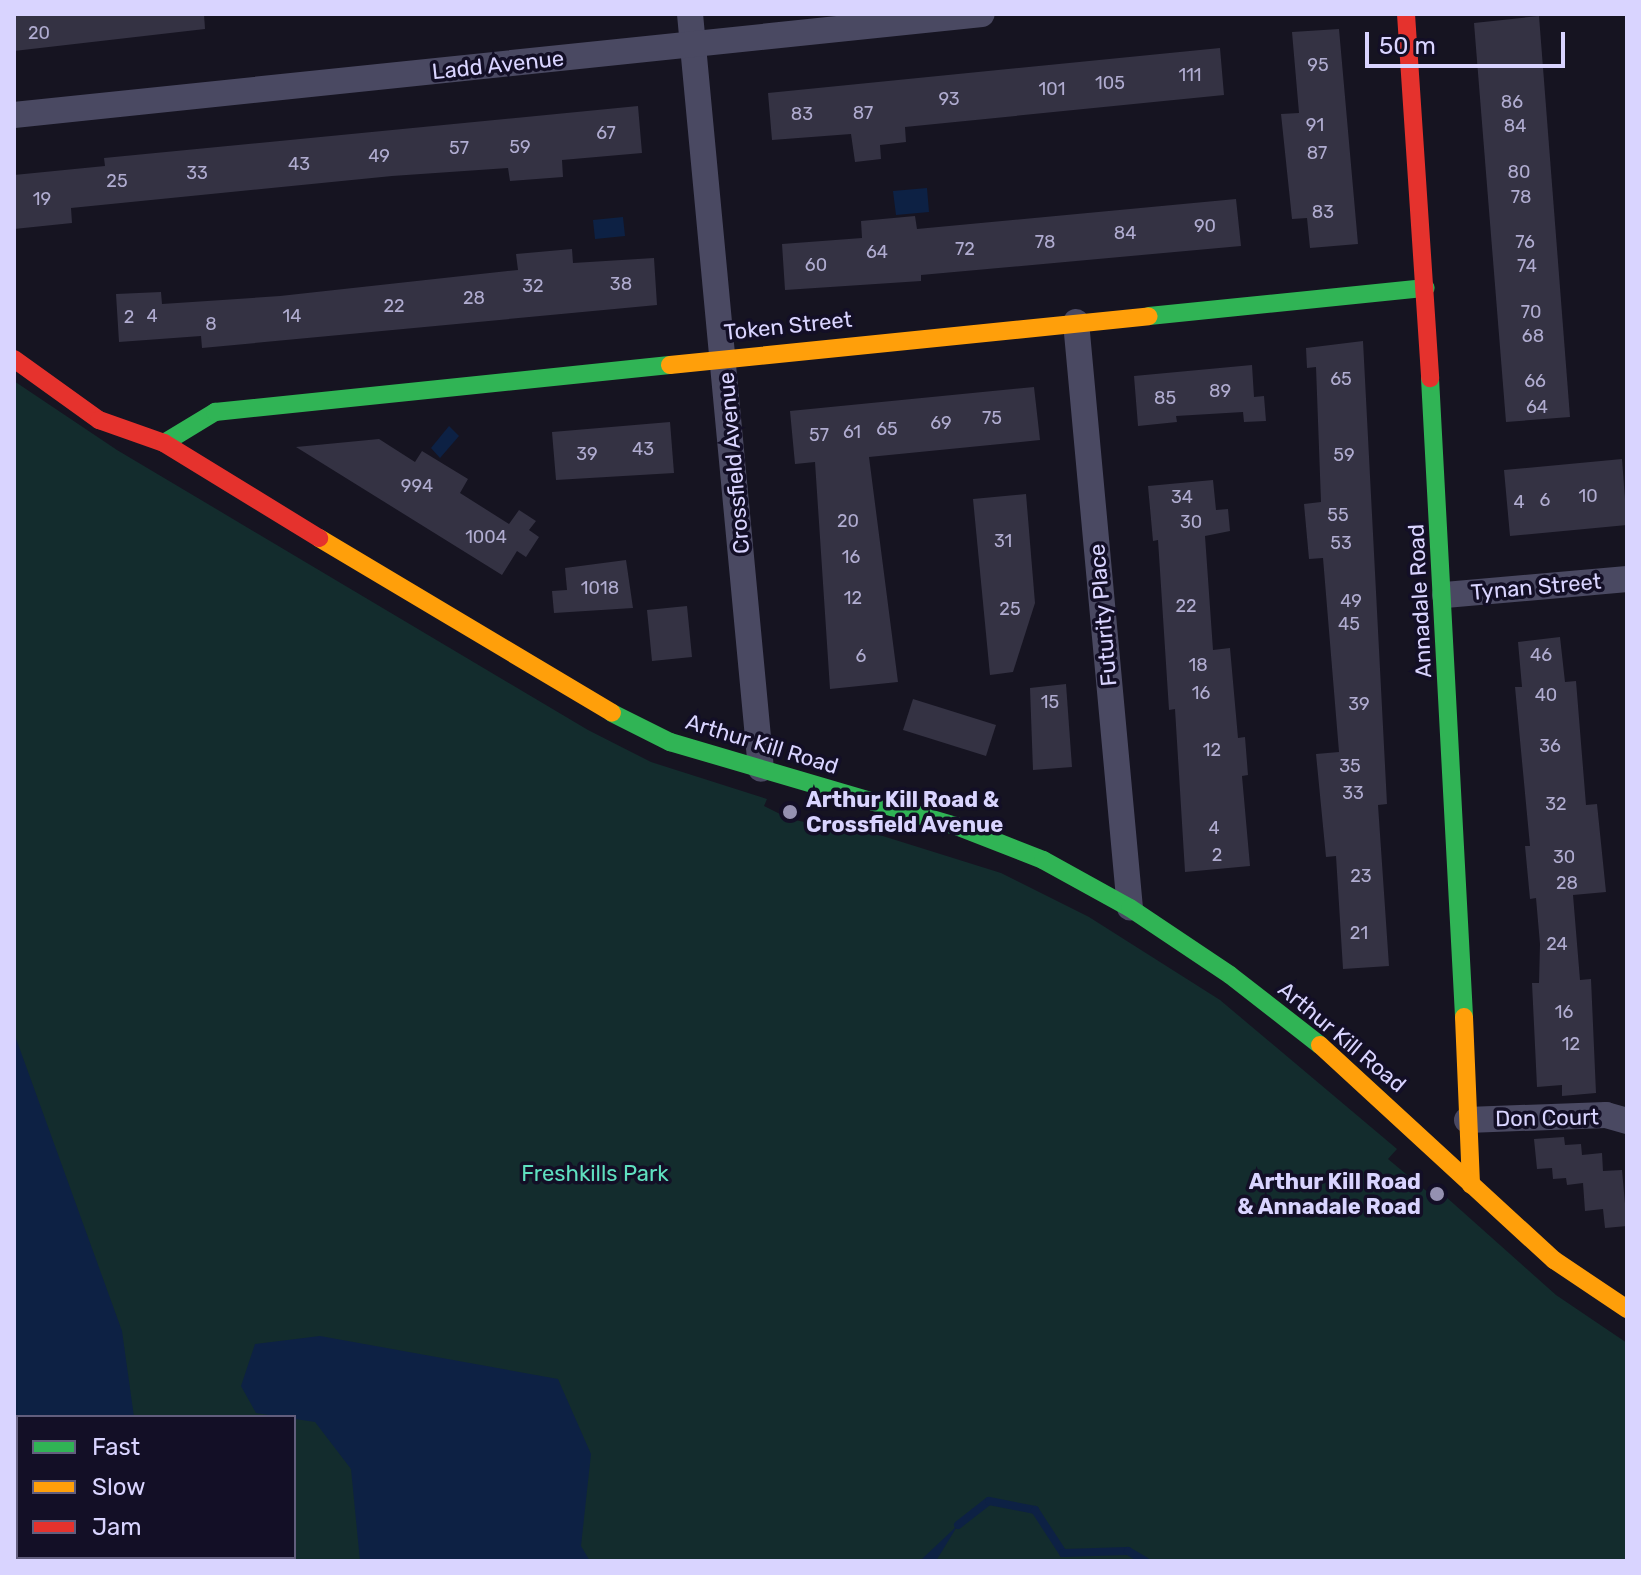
<!DOCTYPE html>
<html>
<head>
<meta charset="utf-8">
<style>
  body { margin:0 }
  #map { position:relative; width:1641px; height:1575px; overflow:hidden; background:#161421; font-family:Rubik,sans-serif }
  div>[style] { position:absolute }
  .green>* { inset:0; background:#132c2d }
  .water>* { inset:0; background:#0d2144 }
  .stream>* { height:8px; margin:-4px; padding:0 4px; transform-origin:4px; border-radius:4px; background:#0d2144 }
  .building>* { inset:0; background:#343243 }
  .street>* { height:26px; margin:-13px; padding:0 13px; transform-origin:13px; border-radius:13px; background:#4a4962 }
  .fast>* { height:18px; margin:-9px; padding:0 9px; transform-origin:9px; border-radius:9px; background:#30b455 }
  .slow>* { height:18px; margin:-9px; padding:0 9px; transform-origin:9px; border-radius:9px; background:#ff9f0a }
  .jam>* { height:18px; margin:-9px; padding:0 9px; transform-origin:9px; border-radius:9px; background:#e5322d }
  .dots>* { width:22px; height:22px; translate:-50% -50%; box-sizing:border-box; border:4px solid #130f26; border-radius:50% }
  span { translate:-50% -50%; white-space:nowrap; text-align:center; line-height:1.15; -webkit-text-stroke:7px #130f26; paint-order:stroke }
  .number-label { font-size:18px; color:#b0acd0 }
  .number-label span { -webkit-text-stroke-width:0 }
  .street-label { font-size:22px; color:#d9d4ff }
  .poi-label { font-size:22px; color:#d9d4ff; font-weight:700 }
  .left { translate:0 -50%; text-align:left }
  .right { translate:-100% -50%; text-align:right }
  .park-label { font-size:22px; color:#5fe0c0 }
  .frame { position:absolute; inset:0; border:16px solid #d9d4ff; pointer-events:none }
  .legend { position:absolute; left:16px; top:1415px; width:280px; height:144px; box-sizing:border-box; background:#130f26; border:2px solid #625e7d; margin:0; padding:10px 14px; list-style:none; font-size:24px; color:#d9d4ff }
  .legend li { display:flex; align-items:center; gap:16px; height:40px }
  .legend b { width:40px; border:2px solid #625e7d }
  .scale { position:absolute; left:1365px; top:32px; width:200px; height:36px; box-sizing:border-box; border:4px solid #d9d4ff; border-top:0; padding-left:10px; font-size:24px; line-height:28px; white-space:nowrap; color:#d9d4ff; -webkit-text-stroke:6px #130f26; paint-order:stroke }
</style>
</head>
<body>
<div id="map">
  <div class="green">
    <div style="clip-path:polygon(evenodd,14px 381px,117px 450px,588px 730px,651px 762px,767px 799px,764px 806px,790px 819px,819px 825px,822px 817px,1001px 873px,1089px 917px,1220px 1000px,1397px 1149px,1388px 1159px,1430px 1194px,1445px 1196px,1556px 1295px,1627px 1343px,1627px 1561px,14px 1561px,14px 381px,18px 1417px,294px 1417px,294px 1557px,18px 1557px,18px 1417px)"></div>
  </div>
  <div class="water">
    <div style="clip-path:polygon(927px 188px,929px 212px,896px 215px,893px 191px)"></div>
    <div style="clip-path:polygon(623px 217px,625px 236px,595px 239px,593px 220px)"></div>
    <div style="clip-path:polygon(449px 426px,459px 436px,440px 458px,431px 448px)"></div>
    <div style="clip-path:polygon(14px 1033px,122px 1331px,134px 1417px,18px 1417px,18px 1557px,164px 1557px,164px 1561px,14px 1561px)"></div>
    <div style="clip-path:polygon(320px 1336px,558px 1379px,591px 1454px,581px 1546px,590px 1561px,360px 1561px,351px 1469px,315px 1422px,256px 1413px,241px 1386px,255px 1344px)"></div>
    <div style="clip-path:polygon(958px 1525px,936px 1561px,921px 1561px,923px 1558px)"></div>
  </div>
  <div class="stream">
    <div style="left:958px;top:1525px;width:39px;rotate:-38deg"></div>
    <div style="left:989px;top:1501px;width:47px;rotate:11.1deg"></div>
    <div style="left:1035px;top:1510px;width:51px;rotate:56.9deg"></div>
    <div style="left:1063px;top:1553px;width:65px;rotate:-1.8deg"></div>
    <div style="left:1128px;top:1551px;width:20px;rotate:30deg"></div>
  </div>
  <div class="building">
    <div style="clip-path:polygon(14px 14px,204px 14px,205px 29px,14px 51px)"></div>
    <div style="clip-path:polygon(1539px 16px,1570px 417px,1506px 422px,1474px 23px)"></div>
    <div style="clip-path:polygon(1339px 29px,1358px 244px,1310px 248px,1307px 218px,1292px 219px,1281px 114px,1299px 113px,1292px 32px)"></div>
    <div style="clip-path:polygon(1220px 48px,1224px 95px,905px 127px,906px 142px,880px 145px,881px 159px,855px 162px,851px 134px,772px 140px,768px 93px)"></div>
    <div style="clip-path:polygon(638px 106px,642px 153px,562px 160px,563px 177px,510px 181px,508px 168px,392px 176px,71px 208px,72px 223px,14px 229px,14px 175px,105px 166px,104px 158px)"></div>
    <div style="clip-path:polygon(1236px 199px,1241px 246px,921px 275px,921px 281px,785px 290px,782px 244px,862px 238px,861px 221px,915px 216px,917px 229px)"></div>
    <div style="clip-path:polygon(572px 249px,573px 263px,654px 258px,657px 305px,202px 348px,201px 336px,119px 342px,116px 294px,161px 292px,162px 304px,280px 296px,518px 270px,516px 254px)"></div>
    <div style="clip-path:polygon(1363px 341px,1387px 804px,1378px 805px,1389px 966px,1343px 969px,1336px 856px,1326px 857px,1316px 754px,1339px 752px,1323px 558px,1309px 559px,1304px 504px,1321px 502px,1316px 367px,1307px 368px,1306px 348px)"></div>
    <div style="clip-path:polygon(1252px 365px,1254px 397px,1264px 396px,1266px 421px,1244px 422px,1243px 412px,1176px 416px,1177px 422px,1138px 426px,1134px 376px)"></div>
    <div style="clip-path:polygon(1034px 387px,1040px 440px,869px 457px,898px 682px,830px 689px,815px 462px,795px 464px,790px 411px)"></div>
    <div style="clip-path:polygon(670px 422px,674px 473px,556px 480px,552px 432px)"></div>
    <div style="clip-path:polygon(379px 439px,415px 462px,422px 451px,468px 479px,460px 493px,509px 524px,519px 510px,536px 521px,529px 530px,539px 537px,526px 557px,517px 551px,502px 575px,296px 447px)"></div>
    <div style="clip-path:polygon(1622px 459px,1627px 525px,1510px 536px,1504px 470px)"></div>
    <div style="clip-path:polygon(1213px 480px,1216px 510px,1228px 509px,1230px 531px,1205px 536px,1213px 650px,1230px 648px,1238px 738px,1245px 737px,1248px 775px,1242px 776px,1250px 866px,1185px 872px,1175px 709px,1169px 710px,1158px 540px,1153px 541px,1148px 486px)"></div>
    <div style="clip-path:polygon(1026px 494px,1035px 603px,1013px 672px,990px 675px,973px 499px)"></div>
    <div style="clip-path:polygon(626px 560px,633px 608px,554px 613px,552px 591px,567px 590px,565px 568px)"></div>
    <div style="clip-path:polygon(687px 606px,692px 657px,652px 661px,647px 610px)"></div>
    <div style="clip-path:polygon(1560px 637px,1565px 682px,1576px 681px,1586px 805px,1597px 804px,1606px 892px,1573px 895px,1580px 980px,1591px 979px,1596px 1093px,1562px 1096px,1562px 1085px,1537px 1087px,1532px 983px,1539px 983px,1540px 944px,1536px 898px,1530px 899px,1525px 846px,1530px 846px,1515px 687px,1522px 687px,1518px 642px)"></div>
    <div style="clip-path:polygon(1066px 684px,1072px 767px,1033px 770px,1030px 688px)"></div>
    <div style="clip-path:polygon(913px 699px,996px 725px,986px 756px,903px 730px)"></div>
    <div style="clip-path:polygon(1564px 1137px,1565px 1145px,1581px 1144px,1582px 1155px,1602px 1153px,1603px 1171px,1622px 1170px,1627px 1226px,1605px 1228px,1603px 1209px,1585px 1211px,1583px 1183px,1567px 1185px,1566px 1178px,1553px 1179px,1552px 1168px,1537px 1169px,1534px 1139px)"></div>
  </div>
  <div class="street">
    <div style="left:690px;top:14px;width:758px;rotate:84.63deg"></div>
    <div style="left:14px;top:115px;width:973px;rotate:-5.96deg"></div>
    <div style="left:1076px;top:322px;width:588px;rotate:84.74deg"></div>
    <div style="left:1445px;top:595px;width:183px;rotate:-5deg"></div>
    <div style="left:1467px;top:1120px;width:139px;rotate:-2.1deg"></div>
    <div style="left:1606px;top:1115px;width:22px;rotate:16deg"></div>
  </div>
  <div class="fast">
    <div style="left:1149px;top:316px;width:278px;rotate:-5.8deg"></div>
    <div style="left:1430px;top:378px;width:640px;rotate:86.95deg"></div>
    <div style="left:164px;top:443px;width:60px;rotate:-31.3deg"></div>
    <div style="left:215px;top:412px;width:457px;rotate:-5.9deg"></div>
    <div style="left:612px;top:713px;width:65px;rotate:26.6deg"></div>
    <div style="left:670px;top:742px;width:301px;rotate:16.4deg"></div>
    <div style="left:959px;top:827px;width:90px;rotate:21.4deg"></div>
    <div style="left:1043px;top:860px;width:99px;rotate:28.9deg"></div>
    <div style="left:1130px;top:908px;width:120px;rotate:33.8deg"></div>
    <div style="left:1230px;top:975px;width:114px;rotate:37.9deg"></div>
  </div>
  <div class="slow">
    <div style="left:670px;top:365px;width:481px;rotate:-5.8deg"></div>
    <div style="left:319px;top:538px;width:341px;rotate:30.8deg"></div>
    <div style="left:1464px;top:1017px;width:168px;rotate:87.6deg"></div>
    <div style="left:1320px;top:1045px;width:318px;rotate:42.6deg"></div>
    <div style="left:1554px;top:1260px;width:88px;rotate:33.9deg"></div>
  </div>
  <div class="jam">
    <div style="left:1406px;top:14px;width:365px;rotate:86.2deg"></div>
    <div style="left:14px;top:359px;width:105px;rotate:35.7deg"></div>
    <div style="left:99px;top:420px;width:69px;rotate:19.5deg"></div>
    <div style="left:164px;top:443px;width:182px;rotate:31.5deg"></div>
  </div>
  <div class="dots">
    <div style="left:790px;top:812px;background:#9591b1"></div>
    <div style="left:1437px;top:1194px;background:#9591b1"></div>
  </div>
  <div class="number-label">
    <span style="left:39px;top:33px">20</span>
    <span style="left:1318px;top:65px">95</span>
    <span style="left:1190px;top:75px">111</span>
    <span style="left:1110px;top:83px">105</span>
    <span style="left:1052px;top:89px">101</span>
    <span style="left:949px;top:99px">93</span>
    <span style="left:1512px;top:102px">86</span>
    <span style="left:863px;top:113px">87</span>
    <span style="left:802px;top:114px">83</span>
    <span style="left:1315px;top:125px">91</span>
    <span style="left:1515px;top:126px">84</span>
    <span style="left:606px;top:133px">67</span>
    <span style="left:520px;top:147px">59</span>
    <span style="left:459px;top:148px">57</span>
    <span style="left:1317px;top:153px">87</span>
    <span style="left:379px;top:156px">49</span>
    <span style="left:299px;top:164px">43</span>
    <span style="left:1519px;top:172px">80</span>
    <span style="left:197px;top:173px">33</span>
    <span style="left:117px;top:181px">25</span>
    <span style="left:1521px;top:197px">78</span>
    <span style="left:42px;top:199px">19</span>
    <span style="left:1323px;top:212px">83</span>
    <span style="left:1205px;top:226px">90</span>
    <span style="left:1125px;top:233px">84</span>
    <span style="left:1045px;top:242px">78</span>
    <span style="left:1525px;top:242px">76</span>
    <span style="left:965px;top:249px">72</span>
    <span style="left:877px;top:252px">64</span>
    <span style="left:816px;top:265px">60</span>
    <span style="left:1527px;top:266px">74</span>
    <span style="left:621px;top:284px">38</span>
    <span style="left:533px;top:286px">32</span>
    <span style="left:474px;top:298px">28</span>
    <span style="left:394px;top:306px">22</span>
    <span style="left:1531px;top:312px">70</span>
    <span style="left:152px;top:316px">4</span>
    <span style="left:292px;top:316px">14</span>
    <span style="left:129px;top:317px">2</span>
    <span style="left:211px;top:324px">8</span>
    <span style="left:1533px;top:336px">68</span>
    <span style="left:1341px;top:379px">65</span>
    <span style="left:1535px;top:381px">66</span>
    <span style="left:1220px;top:391px">89</span>
    <span style="left:1165px;top:398px">85</span>
    <span style="left:1537px;top:407px">64</span>
    <span style="left:992px;top:418px">75</span>
    <span style="left:941px;top:423px">69</span>
    <span style="left:887px;top:429px">65</span>
    <span style="left:852px;top:432px">61</span>
    <span style="left:819px;top:435px">57</span>
    <span style="left:643px;top:449px">43</span>
    <span style="left:587px;top:454px">39</span>
    <span style="left:1344px;top:455px">59</span>
    <span style="left:417px;top:486px">994</span>
    <span style="left:1588px;top:496px">10</span>
    <span style="left:1182px;top:497px">34</span>
    <span style="left:1545px;top:500px">6</span>
    <span style="left:1519px;top:502px">4</span>
    <span style="left:1338px;top:515px">55</span>
    <span style="left:848px;top:521px">20</span>
    <span style="left:1191px;top:522px">30</span>
    <span style="left:486px;top:537px">1004</span>
    <span style="left:1003px;top:541px">31</span>
    <span style="left:1341px;top:543px">53</span>
    <span style="left:851px;top:557px">16</span>
    <span style="left:600px;top:588px">1018</span>
    <span style="left:853px;top:598px">12</span>
    <span style="left:1351px;top:601px">49</span>
    <span style="left:1186px;top:606px">22</span>
    <span style="left:1010px;top:609px">25</span>
    <span style="left:1349px;top:624px">45</span>
    <span style="left:1541px;top:655px">46</span>
    <span style="left:861px;top:656px">6</span>
    <span style="left:1198px;top:665px">18</span>
    <span style="left:1201px;top:693px">16</span>
    <span style="left:1546px;top:695px">40</span>
    <span style="left:1050px;top:702px">15</span>
    <span style="left:1359px;top:704px">39</span>
    <span style="left:1550px;top:746px">36</span>
    <span style="left:1212px;top:750px">12</span>
    <span style="left:1350px;top:766px">35</span>
    <span style="left:1353px;top:793px">33</span>
    <span style="left:1556px;top:804px">32</span>
    <span style="left:1214px;top:828px">4</span>
    <span style="left:1217px;top:855px">2</span>
    <span style="left:1564px;top:857px">30</span>
    <span style="left:1361px;top:876px">23</span>
    <span style="left:1567px;top:883px">28</span>
    <span style="left:1359px;top:933px">21</span>
    <span style="left:1557px;top:944px">24</span>
    <span style="left:1564px;top:1012px">16</span>
    <span style="left:1571px;top:1044px">12</span>
  </div>
  <div class="street-label">
    <span style="left:498px;top:65px;rotate:-6deg">Ladd Avenue</span>
    <span style="left:788px;top:326px;rotate:-6deg">Token Street</span>
    <span style="left:734px;top:463px;rotate:-95deg">Crossfield Avenue</span>
    <span style="left:1536px;top:587px;rotate:-5deg">Tynan Street</span>
    <span style="left:1420px;top:601px;rotate:-93deg">Annadale Road</span>
    <span style="left:1103px;top:615px;rotate:-95deg">Futurity Place</span>
    <span style="left:762px;top:744px;rotate:17deg">Arthur Kill Road</span>
    <span style="left:1342px;top:1037px;rotate:40deg">Arthur Kill Road</span>
    <span style="left:1547px;top:1118px;rotate:-1deg">Don Court</span>
  </div>
  <div class="poi-label">
    <span class="left" style="left:806px;top:812px">Arthur Kill Road &amp;<br>Crossfield Avenue</span>
    <span class="right" style="left:1421px;top:1194px">Arthur Kill Road<br>&amp; Annadale Road</span>
  </div>
  <div class="park-label">
    <span style="left:595px;top:1174px">Freshkills Park</span>
  </div>
  <div class="frame"></div>
  <ul class="legend">
  <li><b style="height:10px;background:#30b455"></b>Fast</li>
  <li><b style="height:10px;background:#ff9f0a"></b>Slow</li>
  <li><b style="height:10px;background:#e5322d"></b>Jam</li>
  </ul>
  <div class="scale">50 m</div>
</div>
</body>
</html>
